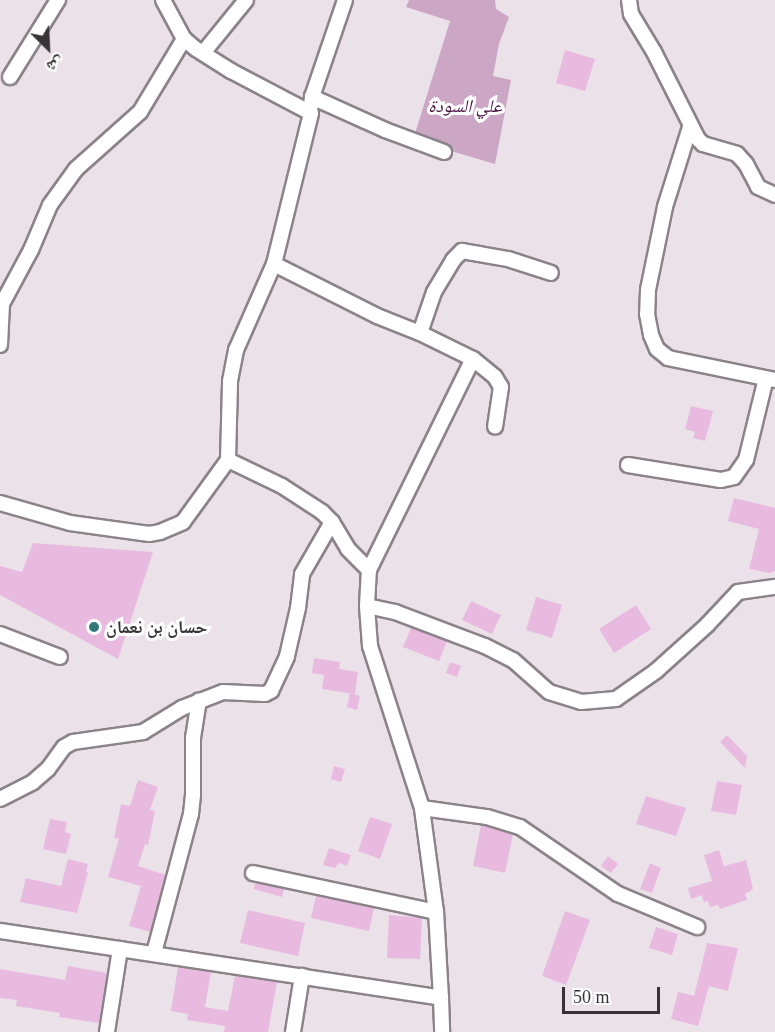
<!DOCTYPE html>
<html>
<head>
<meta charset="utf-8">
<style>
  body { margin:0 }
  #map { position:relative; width:775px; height:1032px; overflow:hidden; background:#ebe2e9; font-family:"Times New Roman","Noto Naskh Arabic",serif }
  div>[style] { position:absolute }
  .green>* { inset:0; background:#cca7c5 }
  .building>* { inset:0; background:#e9bae0 }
  .roads { filter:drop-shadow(2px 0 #8b8389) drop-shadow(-2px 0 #8b8389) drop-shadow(0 2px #8b8389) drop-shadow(0 -2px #8b8389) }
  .street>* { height:14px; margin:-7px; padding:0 7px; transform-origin:7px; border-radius:7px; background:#fff }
  .dots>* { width:16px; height:16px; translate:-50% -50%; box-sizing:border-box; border:3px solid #fff; border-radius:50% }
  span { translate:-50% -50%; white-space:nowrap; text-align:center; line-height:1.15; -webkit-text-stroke:6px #fff; paint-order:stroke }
  .park-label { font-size:18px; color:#481242; font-style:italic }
  .poi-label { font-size:18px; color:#373336; font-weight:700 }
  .left { translate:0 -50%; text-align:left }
  .north { position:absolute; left:18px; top:18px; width:60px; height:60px; -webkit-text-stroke:4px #fff; paint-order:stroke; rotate:156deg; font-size:16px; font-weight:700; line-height:24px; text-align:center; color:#373336 }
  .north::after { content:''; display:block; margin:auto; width:21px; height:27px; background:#373336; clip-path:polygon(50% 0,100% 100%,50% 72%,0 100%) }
  .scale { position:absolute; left:562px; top:987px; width:98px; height:27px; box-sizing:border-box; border:3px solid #373336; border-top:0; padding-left:8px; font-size:18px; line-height:21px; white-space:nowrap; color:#373336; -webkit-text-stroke:4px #fff; paint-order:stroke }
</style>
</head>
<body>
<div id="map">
  <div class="green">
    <div style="clip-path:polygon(409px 0,495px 0,496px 9px,509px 17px,499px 44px,493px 76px,511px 80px,495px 164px,413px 140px,450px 21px,406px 7px)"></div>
  </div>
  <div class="building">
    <div style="clip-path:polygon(565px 50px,595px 59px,585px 91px,556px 83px)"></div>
    <div style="clip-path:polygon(691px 406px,713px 411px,705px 441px,693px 438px,695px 432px,685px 429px)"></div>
    <div style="clip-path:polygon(734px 498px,775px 508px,775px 571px,770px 573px,749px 569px,759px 529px,728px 521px)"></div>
    <div style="clip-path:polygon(33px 543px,153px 552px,118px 659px,0 595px,0 566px,22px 572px)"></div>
    <div style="clip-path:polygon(536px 597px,562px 605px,552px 638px,526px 630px)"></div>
    <div style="clip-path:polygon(471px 601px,501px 615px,492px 634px,462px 620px)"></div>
    <div style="clip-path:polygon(636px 605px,651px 629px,614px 653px,599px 629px)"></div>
    <div style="clip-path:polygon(411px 628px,447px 641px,439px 661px,403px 647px)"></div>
    <div style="clip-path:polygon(314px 658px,340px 662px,339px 669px,358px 672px,355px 694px,322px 689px,324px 675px,312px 673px)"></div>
    <div style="clip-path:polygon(450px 662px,461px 666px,457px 677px,446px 673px)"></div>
    <div style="clip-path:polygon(350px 693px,360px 696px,357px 710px,347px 707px)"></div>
    <div style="clip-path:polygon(727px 735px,747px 756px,745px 768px,720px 742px)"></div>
    <div style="clip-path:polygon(334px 766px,345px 769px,341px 782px,331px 779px)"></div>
    <div style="clip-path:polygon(138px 780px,158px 787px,150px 810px,155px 811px,148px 845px,145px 844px,138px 866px,166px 875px,150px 932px,129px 926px,141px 886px,108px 877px,119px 839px,114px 838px,121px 804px,130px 806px)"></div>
    <div style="clip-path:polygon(717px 781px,742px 785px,736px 815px,711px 811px)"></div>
    <div style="clip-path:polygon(646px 796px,686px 808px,676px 836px,636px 824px)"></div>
    <div style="clip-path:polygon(370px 817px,392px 824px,380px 859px,358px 851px)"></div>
    <div style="clip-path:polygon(50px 819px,67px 822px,65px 832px,71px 834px,66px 854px,43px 849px)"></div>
    <div style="clip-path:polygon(481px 825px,513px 834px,505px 873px,473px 866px)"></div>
    <div style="clip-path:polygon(329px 848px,351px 855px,347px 866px,339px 863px,335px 868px,323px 865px)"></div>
    <div style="clip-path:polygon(719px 850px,724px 866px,746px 860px,753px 889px,745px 894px,747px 900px,720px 909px,718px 905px,710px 907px,708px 901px,704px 902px,702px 895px,691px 899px,688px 888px,712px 881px,704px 855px)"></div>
    <div style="clip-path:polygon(608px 856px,618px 864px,611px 873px,601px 866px)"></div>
    <div style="clip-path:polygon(68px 859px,88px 864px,86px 872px,88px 872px,77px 913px,20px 902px,26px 878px,61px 886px)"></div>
    <div style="clip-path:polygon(650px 863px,661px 868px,652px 893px,640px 889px)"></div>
    <div style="clip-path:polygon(255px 883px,284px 889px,282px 897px,254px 889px)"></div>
    <div style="clip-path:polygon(316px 896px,374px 908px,369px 931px,311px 918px)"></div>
    <div style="clip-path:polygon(248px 910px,305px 923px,298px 956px,240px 943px)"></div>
    <div style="clip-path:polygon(565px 911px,590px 920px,566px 985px,542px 976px)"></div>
    <div style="clip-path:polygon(389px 915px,422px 918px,420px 959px,387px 958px)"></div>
    <div style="clip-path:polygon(656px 927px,678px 934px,672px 955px,649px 948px)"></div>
    <div style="clip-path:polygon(707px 943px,738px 948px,728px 991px,709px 986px,698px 1026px,671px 1019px,678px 992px,694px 996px)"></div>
    <div style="clip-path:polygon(68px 966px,107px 973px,99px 1023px,59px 1017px,60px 1013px,16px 1006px,17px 1000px,0 998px,0 969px,65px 980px)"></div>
    <div style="clip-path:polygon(178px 967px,211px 972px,205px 1007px,228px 1011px,235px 976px,277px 982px,268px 1032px,224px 1032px,225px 1026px,187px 1020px,188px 1014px,171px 1011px)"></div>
  </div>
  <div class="roads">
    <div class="street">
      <div style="left:629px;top:0;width:14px;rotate:82deg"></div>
      <div style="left:631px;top:14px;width:44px;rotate:58.8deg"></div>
      <div style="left:654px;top:52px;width:97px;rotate:63.2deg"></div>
      <div style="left:698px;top:139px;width:7px;rotate:45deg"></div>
      <div style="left:703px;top:144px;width:35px;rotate:16deg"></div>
      <div style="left:737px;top:154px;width:13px;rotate:48deg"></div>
      <div style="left:746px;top:164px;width:26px;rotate:62deg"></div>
      <div style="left:758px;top:187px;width:19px;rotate:25deg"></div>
      <div style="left:203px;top:53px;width:68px;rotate:-50.9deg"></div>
      <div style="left:10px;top:77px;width:91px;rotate:-58.1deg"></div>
      <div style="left:312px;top:97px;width:80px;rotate:24.3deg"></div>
      <div style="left:385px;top:130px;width:63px;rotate:20.4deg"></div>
      <div style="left:311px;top:106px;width:9px;rotate:-84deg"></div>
      <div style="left:312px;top:97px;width:102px;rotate:-71.2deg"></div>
      <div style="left:690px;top:127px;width:84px;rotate:107.4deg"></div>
      <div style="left:665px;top:207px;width:85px;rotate:101.6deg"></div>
      <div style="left:648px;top:290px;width:24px;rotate:92deg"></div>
      <div style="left:647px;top:314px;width:21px;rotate:79deg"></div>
      <div style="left:651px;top:335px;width:15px;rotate:67deg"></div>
      <div style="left:657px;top:349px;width:14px;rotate:39deg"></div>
      <div style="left:668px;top:358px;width:109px;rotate:11.6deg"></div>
      <div style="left:274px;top:264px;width:115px;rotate:26.8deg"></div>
      <div style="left:377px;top:316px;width:46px;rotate:21.6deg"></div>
      <div style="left:420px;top:333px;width:59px;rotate:26.1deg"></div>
      <div style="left:473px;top:359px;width:28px;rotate:39deg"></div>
      <div style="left:495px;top:377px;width:12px;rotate:59deg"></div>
      <div style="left:501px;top:387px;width:40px;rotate:98.5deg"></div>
      <div style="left:420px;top:333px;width:43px;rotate:-71.1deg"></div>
      <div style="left:434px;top:292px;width:37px;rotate:-59deg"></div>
      <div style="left:453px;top:260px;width:13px;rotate:-45deg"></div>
      <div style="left:462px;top:251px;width:47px;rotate:9.9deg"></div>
      <div style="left:508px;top:259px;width:45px;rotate:18deg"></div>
      <div style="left:0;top:345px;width:41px;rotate:-87.2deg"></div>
      <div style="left:2px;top:304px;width:61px;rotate:-61.8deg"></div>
      <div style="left:31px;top:250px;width:49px;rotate:-67.1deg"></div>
      <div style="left:50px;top:205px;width:44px;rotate:-54.2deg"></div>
      <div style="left:76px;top:169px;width:86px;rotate:-41.7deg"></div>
      <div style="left:140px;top:112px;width:85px;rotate:-58.9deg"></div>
      <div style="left:228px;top:460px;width:60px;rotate:25.7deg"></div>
      <div style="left:282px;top:486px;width:48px;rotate:33deg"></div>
      <div style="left:322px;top:512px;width:14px;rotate:45deg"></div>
      <div style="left:332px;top:522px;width:31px;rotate:59deg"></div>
      <div style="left:348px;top:549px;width:30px;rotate:45deg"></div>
      <div style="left:628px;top:465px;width:94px;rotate:9.2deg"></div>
      <div style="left:721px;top:480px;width:13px;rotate:-13deg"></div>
      <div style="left:734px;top:477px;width:21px;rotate:-55deg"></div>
      <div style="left:746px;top:460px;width:84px;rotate:-76.3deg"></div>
      <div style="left:0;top:503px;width:73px;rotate:15.9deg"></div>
      <div style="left:70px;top:523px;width:80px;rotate:7.9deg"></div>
      <div style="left:149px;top:534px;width:11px;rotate:-10deg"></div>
      <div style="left:160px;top:532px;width:25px;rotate:-23deg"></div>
      <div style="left:183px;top:522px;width:77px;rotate:-54deg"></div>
      <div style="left:228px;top:460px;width:79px;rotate:-88.5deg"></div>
      <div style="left:230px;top:381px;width:32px;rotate:-79deg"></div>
      <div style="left:236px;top:350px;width:94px;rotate:-66.2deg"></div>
      <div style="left:274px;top:264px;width:155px;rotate:-76.2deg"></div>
      <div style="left:311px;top:113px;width:90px;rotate:-152.3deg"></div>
      <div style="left:231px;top:71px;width:41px;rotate:-147.8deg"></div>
      <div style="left:196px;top:49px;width:16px;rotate:-140deg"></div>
      <div style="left:184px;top:39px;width:44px;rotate:-118.3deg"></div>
      <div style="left:367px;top:606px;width:29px;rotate:12deg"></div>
      <div style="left:395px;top:612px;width:96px;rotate:20.7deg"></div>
      <div style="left:485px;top:646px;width:31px;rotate:27deg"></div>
      <div style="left:513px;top:660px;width:48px;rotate:41.6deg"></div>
      <div style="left:549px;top:692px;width:34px;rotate:17deg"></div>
      <div style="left:581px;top:702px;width:35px;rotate:-5deg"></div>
      <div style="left:616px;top:699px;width:49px;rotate:-35deg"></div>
      <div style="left:656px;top:671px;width:69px;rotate:-42deg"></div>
      <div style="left:707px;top:625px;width:45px;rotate:-46.8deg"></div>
      <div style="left:738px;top:592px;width:37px;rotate:-8deg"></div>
      <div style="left:0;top:634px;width:64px;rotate:21deg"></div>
      <div style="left:0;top:799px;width:37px;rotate:-27deg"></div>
      <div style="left:33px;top:782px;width:20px;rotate:-41deg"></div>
      <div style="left:48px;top:769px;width:27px;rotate:-54deg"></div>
      <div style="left:64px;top:747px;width:10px;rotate:-29deg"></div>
      <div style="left:73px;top:742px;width:71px;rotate:-8.1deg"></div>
      <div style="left:143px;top:732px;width:46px;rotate:-31.6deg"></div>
      <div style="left:182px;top:708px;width:44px;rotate:-21.3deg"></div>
      <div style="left:223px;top:692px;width:42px;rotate:2.7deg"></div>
      <div style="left:265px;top:694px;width:7px;rotate:-27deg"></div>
      <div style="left:271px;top:691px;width:38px;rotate:-65deg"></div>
      <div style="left:287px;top:656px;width:49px;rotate:-77.1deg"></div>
      <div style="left:298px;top:608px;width:34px;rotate:-83deg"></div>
      <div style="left:302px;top:574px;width:60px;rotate:-60deg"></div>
      <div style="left:422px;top:808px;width:66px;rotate:7.9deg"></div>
      <div style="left:487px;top:817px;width:34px;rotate:17deg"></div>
      <div style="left:520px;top:827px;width:119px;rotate:34.4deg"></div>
      <div style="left:618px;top:894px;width:86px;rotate:22.7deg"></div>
      <div style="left:253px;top:873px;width:187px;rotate:12deg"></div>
      <div style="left:0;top:931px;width:446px;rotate:8.6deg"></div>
      <div style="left:441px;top:998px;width:34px;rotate:88deg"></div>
      <div style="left:154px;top:953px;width:144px;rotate:-75.1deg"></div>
      <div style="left:191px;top:814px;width:19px;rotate:-84deg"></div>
      <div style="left:193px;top:795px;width:57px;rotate:-90deg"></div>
      <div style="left:193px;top:738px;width:38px;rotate:-81deg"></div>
      <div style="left:441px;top:998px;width:86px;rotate:-93.3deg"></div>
      <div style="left:436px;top:912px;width:105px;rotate:-97.7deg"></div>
      <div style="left:422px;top:808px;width:170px;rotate:-107.8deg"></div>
      <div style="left:370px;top:646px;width:40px;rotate:-94.3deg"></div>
      <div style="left:367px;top:606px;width:36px;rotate:-87deg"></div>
      <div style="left:369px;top:570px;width:235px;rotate:-63.8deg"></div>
      <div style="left:107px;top:1032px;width:84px;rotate:-81.1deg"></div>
      <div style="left:293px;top:1032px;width:57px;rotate:-80.9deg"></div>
    </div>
  </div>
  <div class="dots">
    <div style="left:94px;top:627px;background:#307975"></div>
  </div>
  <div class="park-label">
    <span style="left:465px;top:106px">علي السودة</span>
  </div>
  <div class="poi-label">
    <span class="left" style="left:106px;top:627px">حسان بن نعمان</span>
  </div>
  <div class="north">ش</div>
  <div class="scale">50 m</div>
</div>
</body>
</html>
